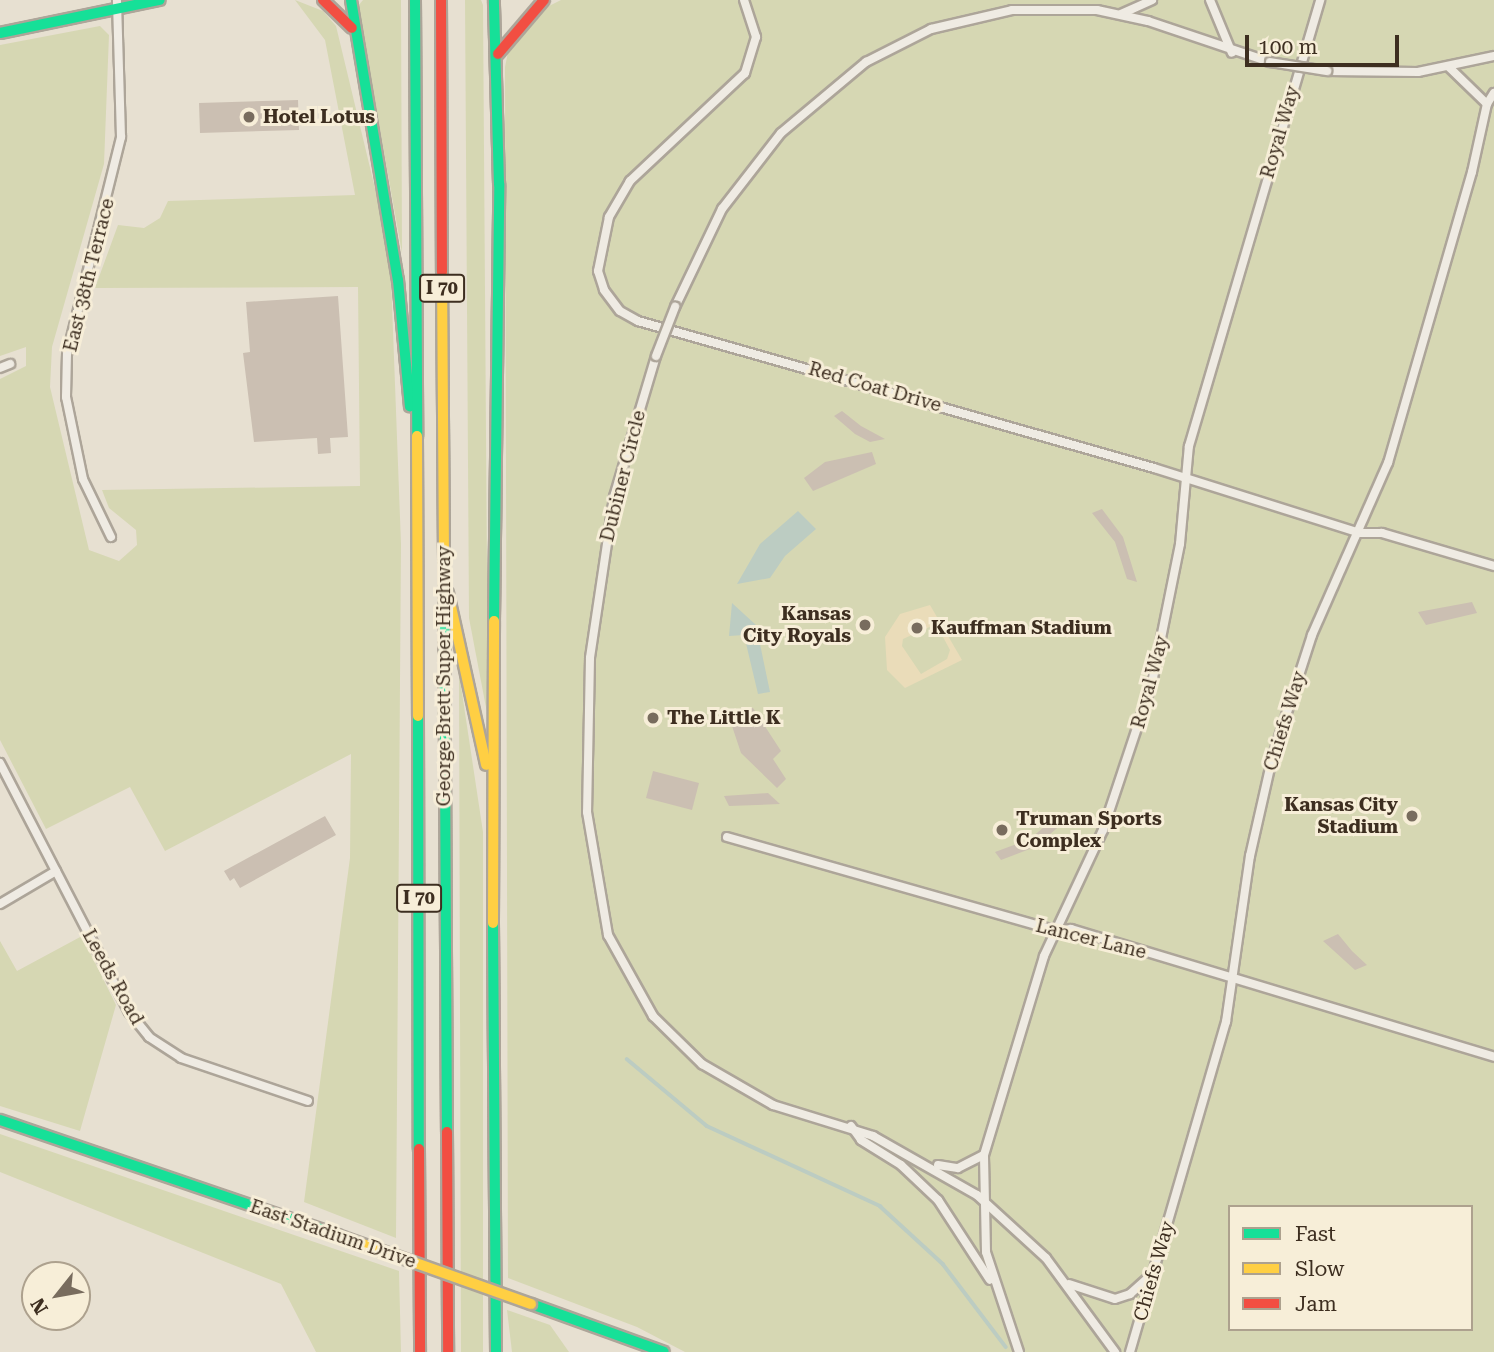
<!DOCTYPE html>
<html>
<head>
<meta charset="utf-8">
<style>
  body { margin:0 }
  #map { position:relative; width:1494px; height:1352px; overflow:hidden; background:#e7e0d1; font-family:"Roboto Serif",serif }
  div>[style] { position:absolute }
  .green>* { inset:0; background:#d6d7b3 }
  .sand>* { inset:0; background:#eadcb9 }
  .water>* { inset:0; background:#bcccc2 }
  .stream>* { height:3.5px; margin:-1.75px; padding:0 1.75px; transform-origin:1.75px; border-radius:1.75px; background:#bcccc2 }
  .building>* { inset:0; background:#cbbfb2 }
  .roads { filter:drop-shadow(2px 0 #ada599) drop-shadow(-2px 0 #ada599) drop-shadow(0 2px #ada599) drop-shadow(0 -2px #ada599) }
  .street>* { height:8px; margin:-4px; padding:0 4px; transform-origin:4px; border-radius:4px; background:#efebe3 }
  .fast>* { height:10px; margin:-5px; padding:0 5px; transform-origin:5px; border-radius:5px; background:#16e098 }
  .slow>* { height:10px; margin:-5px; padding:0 5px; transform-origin:5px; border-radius:5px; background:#ffcf43 }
  .jam>* { height:10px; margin:-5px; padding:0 5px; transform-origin:5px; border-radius:5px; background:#f24e42 }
  .bridges { filter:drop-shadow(2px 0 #ada599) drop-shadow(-2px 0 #ada599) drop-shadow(0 2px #ada599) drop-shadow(0 -2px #ada599) }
  .street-bridge>* { height:8px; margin:-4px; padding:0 4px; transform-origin:4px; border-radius:4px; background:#efebe3 }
  .slow-bridge>* { height:10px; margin:-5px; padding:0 5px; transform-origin:5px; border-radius:5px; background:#ffcf43 }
  .dots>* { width:19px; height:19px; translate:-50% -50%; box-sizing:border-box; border:4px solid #f7eed8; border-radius:50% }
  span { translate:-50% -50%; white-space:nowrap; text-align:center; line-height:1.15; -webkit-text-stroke:6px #f7eed8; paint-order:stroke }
  .shield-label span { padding:2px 5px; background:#f7eed8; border:2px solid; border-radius:5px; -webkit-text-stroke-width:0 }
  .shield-label { font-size:18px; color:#3d2e20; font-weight:700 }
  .poi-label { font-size:19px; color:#3d2e20; font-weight:700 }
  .left { translate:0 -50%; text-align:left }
  .right { translate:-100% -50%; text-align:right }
  .street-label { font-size:19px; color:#3d2e20 }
  .legend { position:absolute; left:1228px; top:1205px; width:245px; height:126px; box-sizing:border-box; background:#f7eed8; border:2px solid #ada18e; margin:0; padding:9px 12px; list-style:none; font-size:21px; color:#3d2e20 }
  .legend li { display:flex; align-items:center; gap:14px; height:35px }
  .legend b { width:35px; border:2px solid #ada18e }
  .north { position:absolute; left:21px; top:1261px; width:70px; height:70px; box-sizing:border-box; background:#f7eed8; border:2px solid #ada18e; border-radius:50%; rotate:239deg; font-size:19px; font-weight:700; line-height:28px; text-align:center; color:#3d2e20 }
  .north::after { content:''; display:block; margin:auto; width:24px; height:32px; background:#786c5e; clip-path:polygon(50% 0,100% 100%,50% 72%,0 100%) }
  .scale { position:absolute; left:1245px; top:35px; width:154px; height:32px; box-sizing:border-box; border:4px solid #3d2e20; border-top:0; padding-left:9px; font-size:21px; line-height:24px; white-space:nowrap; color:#3d2e20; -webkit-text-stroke:5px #f7eed8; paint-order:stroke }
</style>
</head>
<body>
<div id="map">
  <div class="green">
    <div style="clip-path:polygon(295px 0,323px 11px,336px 26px,390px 251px,401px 544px,396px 1238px,304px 1202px,350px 858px,351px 754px,165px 851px,130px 787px,46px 829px,0 740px,0 379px,26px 366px,26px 347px,0 356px,0 45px,100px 26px,109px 35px,104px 164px,52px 347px,50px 387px,89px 550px,119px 561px,137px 545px,136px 530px,109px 508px,102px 490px,360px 486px,358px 287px,95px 288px,118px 225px,144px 228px,160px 218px,168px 201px,355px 195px,325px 40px)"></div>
    <div style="clip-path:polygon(363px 0,401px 0,402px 253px,358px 6px)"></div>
    <div style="clip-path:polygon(465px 0,481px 0,483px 5px,488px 718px,469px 618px)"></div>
    <div style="clip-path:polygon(evenodd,561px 0,1494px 0,1494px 1352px,685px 1352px,637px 1327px,508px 1278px,505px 67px,509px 47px,543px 9px,561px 0,1230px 1207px,1471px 1207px,1471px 1329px,1230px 1329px,1230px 1207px)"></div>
    <div style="clip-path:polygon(459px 673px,483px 832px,483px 1352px,461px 1352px)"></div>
    <div style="clip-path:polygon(82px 936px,116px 1005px,80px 1131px,0 1106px,0 941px,17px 971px)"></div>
    <div style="clip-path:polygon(0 1134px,399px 1271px,401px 1352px,316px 1352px,281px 1284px,0 1172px)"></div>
    <div style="clip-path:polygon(507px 1310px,550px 1325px,569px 1352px,512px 1352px)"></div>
  </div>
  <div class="sand">
    <div style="clip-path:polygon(evenodd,930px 605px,962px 660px,905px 688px,887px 670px,885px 637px,900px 614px,930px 605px,936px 624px,950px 650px,947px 659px,921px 674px,902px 646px,903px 639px,936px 624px)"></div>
  </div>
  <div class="water">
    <div style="clip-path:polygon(798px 511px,816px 529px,785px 556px,770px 578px,737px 584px,760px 544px)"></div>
    <div style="clip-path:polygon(732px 603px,756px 625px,770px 692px,758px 694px,744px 635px,729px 636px)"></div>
  </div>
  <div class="stream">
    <div style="left:627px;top:1059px;width:104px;rotate:39.9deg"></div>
    <div style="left:707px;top:1126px;width:191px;rotate:24.8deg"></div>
    <div style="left:880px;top:1206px;width:86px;rotate:42.6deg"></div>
    <div style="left:943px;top:1264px;width:104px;rotate:52.8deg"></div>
  </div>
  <div class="building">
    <div style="clip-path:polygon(298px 100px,299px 130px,200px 133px,199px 103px)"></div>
    <div style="clip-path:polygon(338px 296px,348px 437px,330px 438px,331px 453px,318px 454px,317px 438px,254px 442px,243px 353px,250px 352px,246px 302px)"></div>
    <div style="clip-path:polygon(842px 411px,861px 426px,885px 439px,870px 442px,855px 434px,834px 416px)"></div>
    <div style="clip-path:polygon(872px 452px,876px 464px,813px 491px,804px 478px,825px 462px)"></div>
    <div style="clip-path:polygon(1102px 509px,1123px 537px,1137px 582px,1127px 579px,1115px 542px,1092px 513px)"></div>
    <div style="clip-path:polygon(1472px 602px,1477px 613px,1426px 625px,1418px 612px)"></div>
    <div style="clip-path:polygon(753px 708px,781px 751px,773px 759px,786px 779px,777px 788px,741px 753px,728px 714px)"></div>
    <div style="clip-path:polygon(653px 771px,699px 783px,692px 810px,646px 798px)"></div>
    <div style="clip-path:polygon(768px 793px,780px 804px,729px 806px,724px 796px)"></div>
    <div style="clip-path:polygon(1059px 814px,1070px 817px,1035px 847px,1001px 860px,995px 852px,1030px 839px)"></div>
    <div style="clip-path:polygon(325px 816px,336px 835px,240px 888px,234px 878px,230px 881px,224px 871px)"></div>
    <div style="clip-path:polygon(1338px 934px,1352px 951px,1367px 965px,1355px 970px,1323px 941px)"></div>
  </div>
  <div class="roads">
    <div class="street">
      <div style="left:744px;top:0;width:39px;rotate:72deg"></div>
      <div style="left:756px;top:37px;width:38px;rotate:107deg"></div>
      <div style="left:745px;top:73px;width:158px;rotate:136.8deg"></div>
      <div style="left:630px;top:181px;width:42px;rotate:120.3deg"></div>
      <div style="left:609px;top:217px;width:55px;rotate:101.5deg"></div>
      <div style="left:598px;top:271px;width:20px;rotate:72deg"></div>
      <div style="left:604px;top:290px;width:26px;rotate:53deg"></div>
      <div style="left:620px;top:311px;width:21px;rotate:29deg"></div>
      <div style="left:638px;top:321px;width:537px;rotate:15.9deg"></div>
      <div style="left:1154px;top:468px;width:216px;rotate:17.5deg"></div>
      <div style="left:1360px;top:533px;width:22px"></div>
      <div style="left:1382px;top:533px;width:117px;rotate:16.4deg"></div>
      <div style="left:1210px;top:0;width:57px;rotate:67.5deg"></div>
      <div style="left:1121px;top:14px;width:34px;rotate:-24deg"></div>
      <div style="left:1327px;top:71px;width:91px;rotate:0.6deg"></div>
      <div style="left:1418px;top:72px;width:78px;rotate:-11.9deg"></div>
      <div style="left:1487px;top:104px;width:13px;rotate:-58deg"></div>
      <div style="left:675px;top:307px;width:109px;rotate:-64.4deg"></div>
      <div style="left:722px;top:209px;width:96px;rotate:-52.2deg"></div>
      <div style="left:781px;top:133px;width:111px;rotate:-39.9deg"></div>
      <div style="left:866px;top:62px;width:73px;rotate:-26.9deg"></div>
      <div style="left:931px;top:29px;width:83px;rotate:-13.2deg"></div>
      <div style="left:1012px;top:10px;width:85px"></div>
      <div style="left:1097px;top:10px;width:52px;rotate:12.2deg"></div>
      <div style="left:1148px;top:21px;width:129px;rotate:18.6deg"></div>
      <div style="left:656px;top:356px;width:147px;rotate:106.6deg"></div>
      <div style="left:614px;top:497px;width:163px;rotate:98.5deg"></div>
      <div style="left:590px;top:658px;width:154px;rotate:91.1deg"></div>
      <div style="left:587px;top:812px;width:125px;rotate:80.3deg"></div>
      <div style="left:608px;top:935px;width:93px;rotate:60.9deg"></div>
      <div style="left:653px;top:1016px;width:69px;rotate:44.4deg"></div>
      <div style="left:702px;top:1064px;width:82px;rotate:30deg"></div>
      <div style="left:773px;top:1105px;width:105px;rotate:17.2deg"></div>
      <div style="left:873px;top:1136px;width:120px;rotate:29.6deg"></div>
      <div style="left:977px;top:1195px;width:93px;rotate:42.4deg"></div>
      <div style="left:1046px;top:1258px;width:117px;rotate:53.7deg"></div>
      <div style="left:0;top:368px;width:11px;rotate:-22deg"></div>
      <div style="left:111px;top:537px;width:64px;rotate:-115.8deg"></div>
      <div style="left:83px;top:479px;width:84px;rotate:-101.7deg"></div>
      <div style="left:66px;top:397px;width:43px;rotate:-88.7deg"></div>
      <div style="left:67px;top:354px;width:224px;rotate:-76deg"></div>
      <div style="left:121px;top:137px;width:137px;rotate:-91.7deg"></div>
      <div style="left:0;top:763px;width:280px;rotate:62.6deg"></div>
      <div style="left:129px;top:1012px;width:32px;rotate:51deg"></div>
      <div style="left:149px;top:1037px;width:38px;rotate:33deg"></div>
      <div style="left:181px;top:1058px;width:134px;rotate:18.7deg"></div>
      <div style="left:727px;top:837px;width:343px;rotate:15.9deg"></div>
      <div style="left:1057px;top:931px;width:14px;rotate:-8deg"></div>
      <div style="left:1071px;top:929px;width:442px;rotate:16.8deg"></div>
      <div style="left:0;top:904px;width:65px;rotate:-30.5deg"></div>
      <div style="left:851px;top:1126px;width:17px;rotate:54deg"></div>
      <div style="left:861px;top:1140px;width:47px;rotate:32deg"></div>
      <div style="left:901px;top:1165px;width:51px;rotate:43.4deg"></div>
      <div style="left:938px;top:1200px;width:95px;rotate:57deg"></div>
      <div style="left:938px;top:1165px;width:20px;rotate:9deg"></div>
      <div style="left:958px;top:1168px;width:29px;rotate:-27deg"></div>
      <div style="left:1069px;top:1284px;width:48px;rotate:18.1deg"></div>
      <div style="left:1115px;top:1299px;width:16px;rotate:-18deg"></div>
      <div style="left:1130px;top:1294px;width:30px;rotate:-42deg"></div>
      <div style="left:1019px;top:1352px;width:105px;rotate:-108.3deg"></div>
      <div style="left:986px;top:1252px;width:97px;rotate:-91.2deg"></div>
      <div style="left:984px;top:1155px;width:208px;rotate:-73.2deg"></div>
      <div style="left:1044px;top:956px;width:139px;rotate:-64.9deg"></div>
      <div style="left:1103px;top:830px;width:155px;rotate:-71.6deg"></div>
      <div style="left:1152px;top:683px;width:142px;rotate:-78.6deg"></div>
      <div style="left:1180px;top:544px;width:98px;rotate:-84.8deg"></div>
      <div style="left:1189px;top:446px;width:465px;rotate:-73.6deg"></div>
      <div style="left:1130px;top:1352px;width:344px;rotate:-73.8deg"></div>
      <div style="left:1226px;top:1022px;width:168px;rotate:-81.8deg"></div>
      <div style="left:1250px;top:856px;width:99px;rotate:-77.2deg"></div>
      <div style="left:1272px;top:759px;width:130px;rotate:-72.1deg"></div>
      <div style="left:1312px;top:635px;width:188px;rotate:-66.2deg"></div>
      <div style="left:1388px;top:463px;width:303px;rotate:-73.9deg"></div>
      <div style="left:1472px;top:172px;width:70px;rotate:-77.6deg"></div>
      <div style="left:1487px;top:104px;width:53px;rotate:-135.8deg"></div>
    </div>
    <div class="fast">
      <div style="left:351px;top:0;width:284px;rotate:80.5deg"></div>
      <div style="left:398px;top:280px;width:127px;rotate:84.6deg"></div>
      <div style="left:415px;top:0;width:436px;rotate:89.7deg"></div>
      <div style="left:0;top:33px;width:163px;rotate:-11.7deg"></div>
      <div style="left:444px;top:567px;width:565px;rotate:89.7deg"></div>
      <div style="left:494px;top:621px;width:437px;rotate:-89.3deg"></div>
      <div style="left:499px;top:184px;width:184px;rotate:-91.6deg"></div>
      <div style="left:418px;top:716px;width:433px;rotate:89.9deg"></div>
      <div style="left:493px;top:923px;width:429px;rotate:89.6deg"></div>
      <div style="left:0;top:1120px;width:356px;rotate:18.8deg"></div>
      <div style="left:531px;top:1304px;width:141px;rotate:19.8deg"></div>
    </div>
    <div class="slow">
      <div style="left:442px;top:272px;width:295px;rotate:89.6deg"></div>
      <div style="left:417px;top:436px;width:280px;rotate:89.8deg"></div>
      <div style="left:448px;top:593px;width:176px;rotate:77.5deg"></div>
      <div style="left:493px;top:923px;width:302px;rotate:-89.8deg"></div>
    </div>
    <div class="jam">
      <div style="left:323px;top:0;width:40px;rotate:44deg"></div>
      <div style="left:441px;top:0;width:272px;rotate:89.8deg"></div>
      <div style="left:498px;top:54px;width:71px;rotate:-49.6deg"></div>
      <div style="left:447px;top:1132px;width:220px;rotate:89.7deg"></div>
      <div style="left:419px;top:1149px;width:203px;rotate:89.7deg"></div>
    </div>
  </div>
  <div class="bridges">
    <div class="street-bridge">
      <div style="left:1270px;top:62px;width:58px;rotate:9deg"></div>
      <div style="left:656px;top:356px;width:53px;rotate:-68.8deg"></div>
    </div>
    <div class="slow-bridge">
      <div style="left:337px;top:1235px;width:206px;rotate:19.6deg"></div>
    </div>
  </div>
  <div class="dots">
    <div style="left:249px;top:117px;background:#786c5e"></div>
    <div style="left:865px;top:625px;background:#786c5e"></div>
    <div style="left:917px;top:628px;background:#786c5e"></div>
    <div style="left:653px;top:718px;background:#786c5e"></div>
    <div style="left:1412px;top:816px;background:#786c5e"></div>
    <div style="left:1002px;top:830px;background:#786c5e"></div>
  </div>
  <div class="shield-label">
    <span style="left:442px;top:288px">I 70</span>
    <span style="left:419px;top:898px">I 70</span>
  </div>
  <div class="poi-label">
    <span class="left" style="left:263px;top:117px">Hotel Lotus</span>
    <span class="right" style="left:851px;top:625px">Kansas<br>City Royals</span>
    <span class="left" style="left:931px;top:628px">Kauffman Stadium</span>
    <span class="left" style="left:667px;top:718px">The Little K</span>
    <span class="right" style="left:1398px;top:816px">Kansas City<br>Stadium</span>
    <span class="left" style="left:1016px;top:830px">Truman Sports<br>Complex</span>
  </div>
  <div class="street-label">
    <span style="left:1280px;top:132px;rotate:-74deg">Royal Way</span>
    <span style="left:89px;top:275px;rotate:-76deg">East 38th Terrace</span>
    <span style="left:875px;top:387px;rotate:16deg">Red Coat Drive</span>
    <span style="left:623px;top:476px;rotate:-76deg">Dubiner Circle</span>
    <span style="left:444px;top:676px;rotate:-90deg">George Brett Super Highway</span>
    <span style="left:1150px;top:682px;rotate:-75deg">Royal Way</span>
    <span style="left:1285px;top:721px;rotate:-73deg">Chiefs Way</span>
    <span style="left:1091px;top:939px;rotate:14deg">Lancer Lane</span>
    <span style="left:113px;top:977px;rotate:61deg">Leeds Road</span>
    <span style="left:333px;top:1234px;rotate:19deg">East Stadium Drive</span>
    <span style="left:1154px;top:1271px;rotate:-74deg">Chiefs Way</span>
  </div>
  <ul class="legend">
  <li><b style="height:9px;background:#16e098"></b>Fast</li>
  <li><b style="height:9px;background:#ffcf43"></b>Slow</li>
  <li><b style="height:9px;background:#f24e42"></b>Jam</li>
  </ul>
  <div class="north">N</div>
  <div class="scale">100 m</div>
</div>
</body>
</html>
